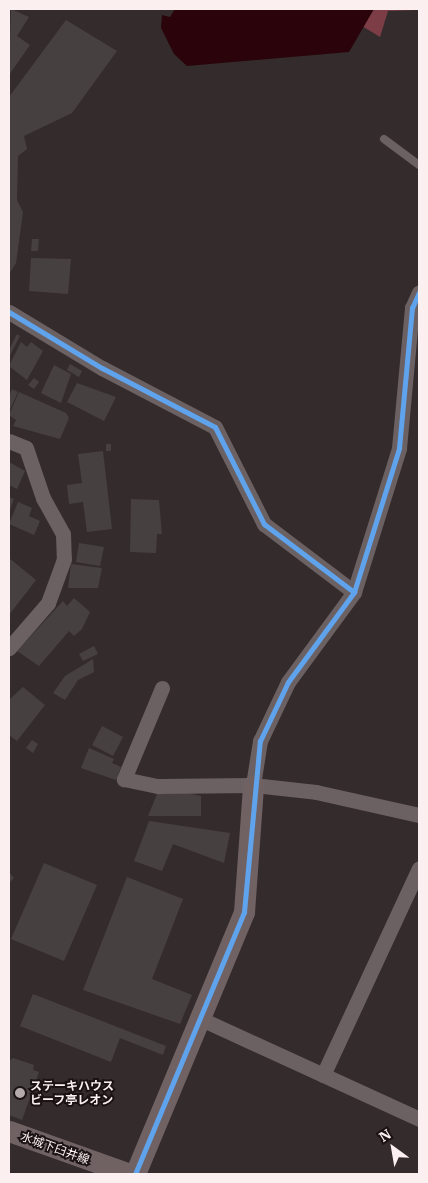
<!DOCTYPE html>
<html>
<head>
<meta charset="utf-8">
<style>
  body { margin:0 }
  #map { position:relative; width:428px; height:1183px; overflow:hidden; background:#342b2c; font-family:"IBM Plex Serif","Noto Sans JP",serif }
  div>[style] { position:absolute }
  .forest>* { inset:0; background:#7c3d47 }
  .water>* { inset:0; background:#2a040a }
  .building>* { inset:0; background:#474041 }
  .lane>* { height:8px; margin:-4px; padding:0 4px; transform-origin:4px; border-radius:4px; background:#6b6162 }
  .street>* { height:15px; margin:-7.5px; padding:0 7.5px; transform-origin:7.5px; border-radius:7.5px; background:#6b6162 }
  .secondary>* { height:21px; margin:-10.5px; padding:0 10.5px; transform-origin:10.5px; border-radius:10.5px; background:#706263 }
  .cycleway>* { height:5px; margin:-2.5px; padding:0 2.5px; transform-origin:2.5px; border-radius:2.5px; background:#60a3ed }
  .dots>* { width:14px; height:14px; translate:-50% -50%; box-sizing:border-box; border:2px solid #1a1213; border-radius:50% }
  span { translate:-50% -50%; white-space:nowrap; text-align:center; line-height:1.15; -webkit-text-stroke:4px #1a1213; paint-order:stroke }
  .poi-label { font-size:12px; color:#fbeff0; font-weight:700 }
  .left { translate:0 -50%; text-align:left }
  .street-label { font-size:12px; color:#fbeff0 }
  .frame { position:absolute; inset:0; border:10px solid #fbeff0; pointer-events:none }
  .north { position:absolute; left:368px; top:1123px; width:50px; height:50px; -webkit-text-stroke:4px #1a1213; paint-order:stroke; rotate:328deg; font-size:14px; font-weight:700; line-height:20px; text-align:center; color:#fbeff0 }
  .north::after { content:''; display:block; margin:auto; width:18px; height:22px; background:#fbeff0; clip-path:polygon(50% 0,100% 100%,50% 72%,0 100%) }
</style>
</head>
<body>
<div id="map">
  <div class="forest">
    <div style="clip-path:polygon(374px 9px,419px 9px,419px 10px,388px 11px,380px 37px,362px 26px)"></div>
  </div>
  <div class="water">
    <div style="clip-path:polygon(175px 9px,374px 9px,349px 52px,187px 66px,174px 54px,161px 28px,162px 15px,170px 17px)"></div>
  </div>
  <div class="building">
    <div style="clip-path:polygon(11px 9px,29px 17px,17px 36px,30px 45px,9px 75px)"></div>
    <div style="clip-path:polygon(66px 20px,117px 51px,72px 113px,24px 136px,27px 149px,18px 156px,17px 200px,23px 212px,16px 263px,9px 274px,9px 97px)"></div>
    <div style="clip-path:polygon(32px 239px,39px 239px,38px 251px,31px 251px)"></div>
    <div style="clip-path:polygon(31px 258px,71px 259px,68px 294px,29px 291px)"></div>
    <div style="clip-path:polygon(17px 334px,20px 336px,9px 357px,9px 350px)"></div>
    <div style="clip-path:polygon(21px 342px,27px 347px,31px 342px,43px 351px,27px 380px,9px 366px)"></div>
    <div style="clip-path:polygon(70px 364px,82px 371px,79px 377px,67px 370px)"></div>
    <div style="clip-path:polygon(54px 365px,71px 374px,61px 403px,41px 393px)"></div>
    <div style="clip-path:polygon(34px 378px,39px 382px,34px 389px,28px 385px)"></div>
    <div style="clip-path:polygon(77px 383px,116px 397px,104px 421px,67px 402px)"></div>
    <div style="clip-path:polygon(12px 389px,18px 392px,9px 412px,9px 397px)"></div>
    <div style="clip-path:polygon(19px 392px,66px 413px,69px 418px,60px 439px,13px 426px,16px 420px,9px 415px)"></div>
    <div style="clip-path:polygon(106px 444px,111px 444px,111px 451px,106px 451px)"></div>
    <div style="clip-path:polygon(103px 451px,112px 529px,87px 532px,83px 502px,69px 504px,67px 485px,82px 483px,78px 454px)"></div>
    <div style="clip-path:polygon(9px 462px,25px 471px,17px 489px,9px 485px)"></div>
    <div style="clip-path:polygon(9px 497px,14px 499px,9px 512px)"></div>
    <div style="clip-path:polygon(131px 499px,159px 500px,162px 534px,157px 534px,156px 553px,130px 552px)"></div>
    <div style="clip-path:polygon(18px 502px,32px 508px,29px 516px,40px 521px,34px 535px,9px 524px)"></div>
    <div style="clip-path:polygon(79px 543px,104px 547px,100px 566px,76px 562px)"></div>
    <div style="clip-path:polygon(9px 558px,36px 580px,9px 615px)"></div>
    <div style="clip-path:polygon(71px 564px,102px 568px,98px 588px,68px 588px)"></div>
    <div style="clip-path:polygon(74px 598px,90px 612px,82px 629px,74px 636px,69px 631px,39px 666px,17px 651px,63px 601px,67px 606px)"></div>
    <div style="clip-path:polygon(94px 646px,98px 654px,83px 661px,79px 654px)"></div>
    <div style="clip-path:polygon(93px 659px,94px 672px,78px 680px,65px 700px,53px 693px,65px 676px)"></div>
    <div style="clip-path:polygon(23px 687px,45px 705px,17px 741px,9px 735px,9px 700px)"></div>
    <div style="clip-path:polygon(102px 726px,123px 737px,113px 756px,92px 745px)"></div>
    <div style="clip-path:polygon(32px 740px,38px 744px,33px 753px,26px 748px)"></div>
    <div style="clip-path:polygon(89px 748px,114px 759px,112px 763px,121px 767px,116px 780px,81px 768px)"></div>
    <div style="clip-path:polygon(188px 793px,201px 796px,201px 816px,148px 816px,157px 794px)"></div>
    <div style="clip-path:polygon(149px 821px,230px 833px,224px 863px,173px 844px,162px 871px,134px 861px)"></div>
    <div style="clip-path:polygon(44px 863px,97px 885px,64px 961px,11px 939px)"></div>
    <div style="clip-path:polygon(9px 872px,14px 878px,9px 883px)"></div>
    <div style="clip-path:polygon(127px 877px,183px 899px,152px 979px,192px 995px,180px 1024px,83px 990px)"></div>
    <div style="clip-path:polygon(33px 994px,166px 1046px,163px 1055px,120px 1038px,111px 1062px,20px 1026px)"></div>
    <div style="clip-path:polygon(13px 1058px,34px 1065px,33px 1070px,39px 1072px,22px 1120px,9px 1115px,9px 1061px)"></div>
  </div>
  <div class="lane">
    <div style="left:384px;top:139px;width:44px;rotate:36.6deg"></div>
  </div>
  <div class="street">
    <div style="left:9px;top:312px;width:109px;rotate:31.1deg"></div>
    <div style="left:102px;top:368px;width:127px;rotate:27.6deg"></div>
    <div style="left:215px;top:427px;width:109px;rotate:63.2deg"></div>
    <div style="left:264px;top:524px;width:113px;rotate:37.1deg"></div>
    <div style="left:9px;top:441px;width:18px;rotate:22deg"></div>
    <div style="left:26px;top:448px;width:53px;rotate:71.2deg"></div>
    <div style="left:43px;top:498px;width:41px;rotate:60.9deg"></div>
    <div style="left:63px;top:534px;width:25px;rotate:88deg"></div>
    <div style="left:64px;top:559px;width:47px;rotate:110deg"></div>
    <div style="left:48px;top:603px;width:60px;rotate:130.9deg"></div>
    <div style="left:162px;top:688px;width:99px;rotate:112.7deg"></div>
    <div style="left:124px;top:779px;width:35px;rotate:12deg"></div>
    <div style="left:158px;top:786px;width:95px;rotate:-0.6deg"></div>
    <div style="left:253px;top:785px;width:63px;rotate:6.3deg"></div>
    <div style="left:316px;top:792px;width:106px;rotate:12.6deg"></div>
    <div style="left:253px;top:785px;width:45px;rotate:-81deg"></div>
    <div style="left:260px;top:741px;width:65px;rotate:-64.6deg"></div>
    <div style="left:288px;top:682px;width:112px;rotate:-53.7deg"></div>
    <div style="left:354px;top:592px;width:151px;rotate:-72.6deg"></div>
    <div style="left:399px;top:448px;width:141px;rotate:-84.7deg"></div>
    <div style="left:412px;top:308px;width:17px;rotate:-66deg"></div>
    <div style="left:201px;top:1019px;width:240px;rotate:24.6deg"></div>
    <div style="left:323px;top:1075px;width:228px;rotate:-65.1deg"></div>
  </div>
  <div class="secondary">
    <div style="left:9px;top:1131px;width:128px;rotate:19.6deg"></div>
    <div style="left:135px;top:1174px;width:284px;rotate:-67.4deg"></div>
    <div style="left:244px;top:912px;width:127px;rotate:-85.9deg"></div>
  </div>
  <div class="cycleway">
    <div style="left:9px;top:312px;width:109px;rotate:31.1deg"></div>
    <div style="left:102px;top:368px;width:127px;rotate:27.6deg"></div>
    <div style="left:215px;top:427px;width:109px;rotate:63.2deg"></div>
    <div style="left:264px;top:524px;width:113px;rotate:37.1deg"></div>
    <div style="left:135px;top:1174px;width:284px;rotate:-67.4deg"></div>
    <div style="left:244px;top:912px;width:172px;rotate:-84.7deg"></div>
    <div style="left:260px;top:741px;width:65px;rotate:-64.6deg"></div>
    <div style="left:288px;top:682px;width:112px;rotate:-53.7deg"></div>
    <div style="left:354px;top:592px;width:151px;rotate:-72.6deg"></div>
    <div style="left:399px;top:448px;width:141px;rotate:-84.7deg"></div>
    <div style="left:412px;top:308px;width:17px;rotate:-66deg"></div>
  </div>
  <div class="dots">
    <div style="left:20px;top:1093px;background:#b5aaab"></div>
  </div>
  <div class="poi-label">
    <span class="left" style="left:30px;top:1093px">ステーキハウス<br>ビーフ亭レオン</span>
  </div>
  <div class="street-label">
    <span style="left:55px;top:1148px;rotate:20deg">水城下臼井線</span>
  </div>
  <div class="frame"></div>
  <div class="north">N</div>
</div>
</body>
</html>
